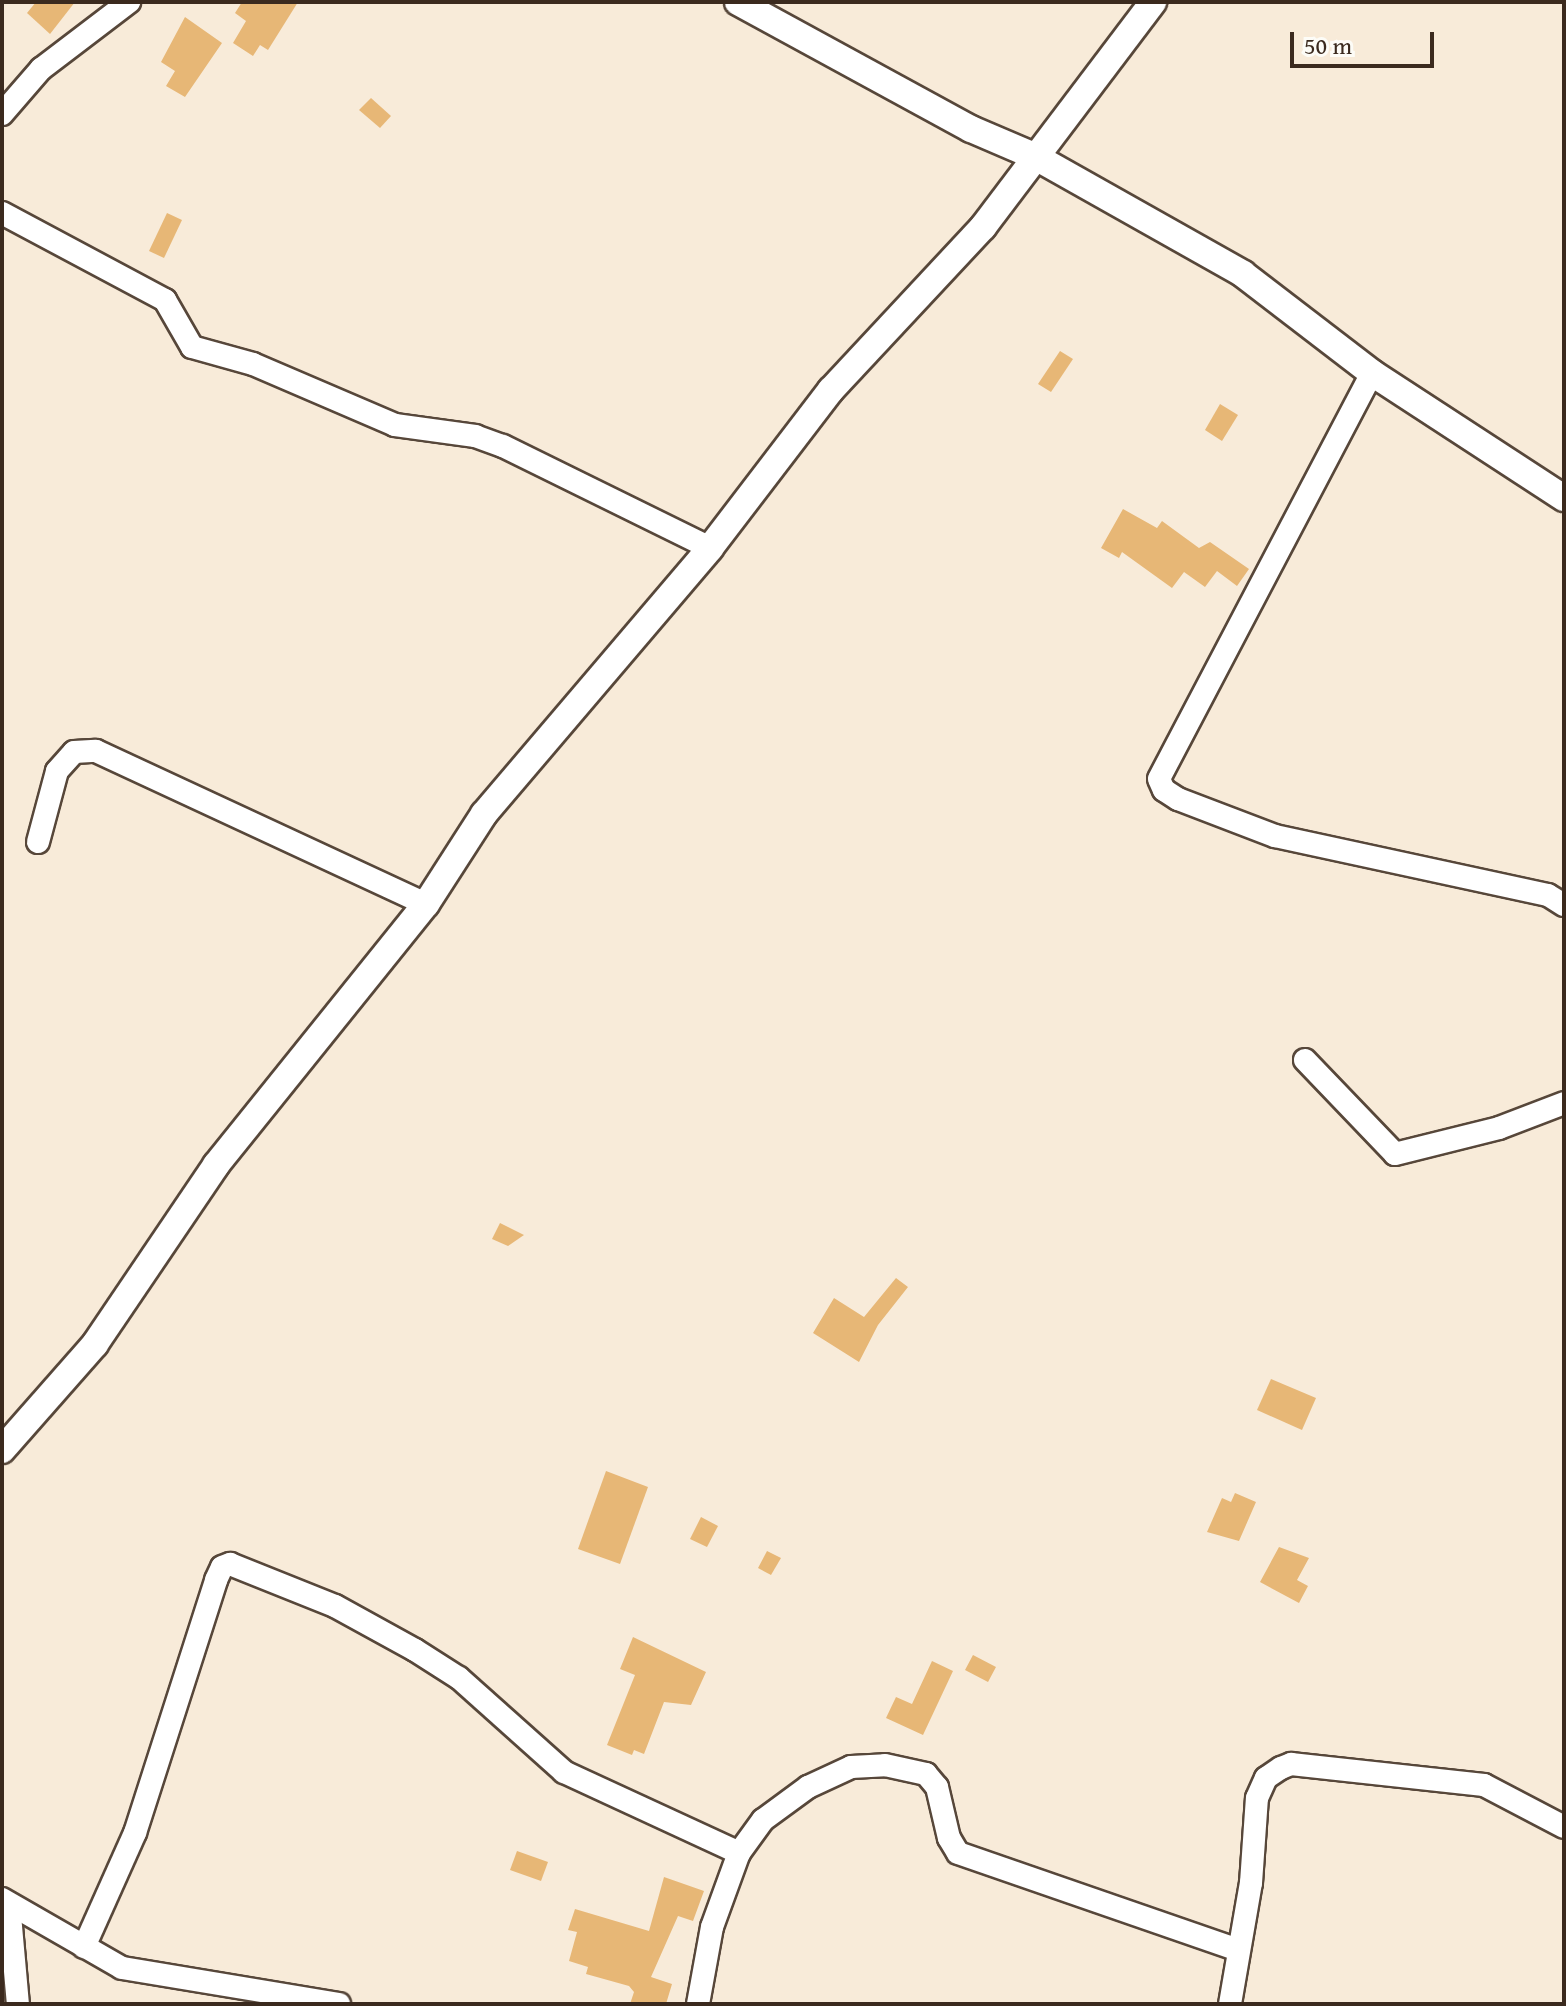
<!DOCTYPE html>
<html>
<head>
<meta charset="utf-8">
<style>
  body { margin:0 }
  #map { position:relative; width:1566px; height:2006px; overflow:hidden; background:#f8ebd9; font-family:"Gentium Book Plus",serif }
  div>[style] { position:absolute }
  .building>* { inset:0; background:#e7b776 }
  .roads { filter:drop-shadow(2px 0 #57473a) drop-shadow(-2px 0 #57473a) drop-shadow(0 2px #57473a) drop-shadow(0 -2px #57473a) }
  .minor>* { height:22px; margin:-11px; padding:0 11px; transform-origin:11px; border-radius:11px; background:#fff }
  .tertiary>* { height:26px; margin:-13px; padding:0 13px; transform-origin:13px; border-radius:13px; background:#fff }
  span { translate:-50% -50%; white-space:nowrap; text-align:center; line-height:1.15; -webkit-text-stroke:6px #fdfcf7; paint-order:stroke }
  .frame { position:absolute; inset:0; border:4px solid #3b2a1e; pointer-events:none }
  .scale { position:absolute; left:1290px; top:32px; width:144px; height:36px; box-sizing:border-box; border:4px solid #3b2a1e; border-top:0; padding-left:10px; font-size:24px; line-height:28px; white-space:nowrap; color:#3b2a1e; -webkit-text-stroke:6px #fdfcf7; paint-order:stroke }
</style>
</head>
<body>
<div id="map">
  <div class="building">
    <div style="clip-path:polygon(36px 2px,75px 2px,50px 34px,27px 13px)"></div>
    <div style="clip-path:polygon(242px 2px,298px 2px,268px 50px,260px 45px,253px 56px,233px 43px,246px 21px,235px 13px)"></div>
    <div style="clip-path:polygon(185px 17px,222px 43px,185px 97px,166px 86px,175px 71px,161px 62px)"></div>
    <div style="clip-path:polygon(371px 98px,391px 116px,380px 128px,359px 110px)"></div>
    <div style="clip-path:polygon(167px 213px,182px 220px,164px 258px,149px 251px)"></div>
    <div style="clip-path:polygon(1060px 351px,1073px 359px,1051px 392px,1038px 384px)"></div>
    <div style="clip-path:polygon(1220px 404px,1238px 415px,1222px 441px,1205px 430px)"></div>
    <div style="clip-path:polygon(1123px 509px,1157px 528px,1162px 521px,1199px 548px,1210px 542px,1249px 569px,1237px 586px,1217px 571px,1205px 587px,1184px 572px,1172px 588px,1122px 552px,1119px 558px,1101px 548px)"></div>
    <div style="clip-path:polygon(500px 1223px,524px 1235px,508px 1246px,492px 1239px)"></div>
    <div style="clip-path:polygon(896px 1278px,908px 1287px,878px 1325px,859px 1362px,813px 1333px,834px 1298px,864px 1317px)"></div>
    <div style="clip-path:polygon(1271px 1379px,1316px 1398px,1302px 1430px,1257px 1410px)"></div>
    <div style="clip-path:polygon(606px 1471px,648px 1487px,620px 1564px,578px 1549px)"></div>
    <div style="clip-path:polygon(1235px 1493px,1256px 1502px,1239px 1541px,1207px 1532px,1222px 1498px,1231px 1502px)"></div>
    <div style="clip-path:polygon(701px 1517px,718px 1526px,707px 1547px,690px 1539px)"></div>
    <div style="clip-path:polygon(1279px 1547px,1309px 1558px,1297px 1580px,1308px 1586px,1299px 1603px,1260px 1582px)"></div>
    <div style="clip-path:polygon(767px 1551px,781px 1558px,771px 1575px,758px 1568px)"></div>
    <div style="clip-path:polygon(633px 1637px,706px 1672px,691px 1705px,664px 1702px,644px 1754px,634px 1750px,632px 1755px,607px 1745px,635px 1675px,620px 1669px)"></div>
    <div style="clip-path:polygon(973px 1655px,996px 1667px,988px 1682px,965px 1670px)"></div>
    <div style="clip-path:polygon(932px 1661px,953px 1671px,923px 1735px,886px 1718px,896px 1697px,912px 1704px)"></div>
    <div style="clip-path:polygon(517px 1851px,548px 1862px,541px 1881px,510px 1870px)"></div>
    <div style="clip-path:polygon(664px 1877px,704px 1891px,693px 1921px,678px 1916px,651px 1977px,672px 1984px,666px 2004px,630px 2004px,634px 1992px,629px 1986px,586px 1974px,588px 1967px,569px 1961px,577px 1932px,568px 1930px,575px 1909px,649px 1931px)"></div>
  </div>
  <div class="roads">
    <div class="minor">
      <div style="left:2px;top:114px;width:60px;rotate:-49.1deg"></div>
      <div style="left:41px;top:69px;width:111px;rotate:-37.3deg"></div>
      <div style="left:2px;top:213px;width:185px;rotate:28.1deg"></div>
      <div style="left:165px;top:300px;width:54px;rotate:60.1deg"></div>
      <div style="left:192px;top:347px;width:63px;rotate:15.6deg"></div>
      <div style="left:253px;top:364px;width:155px;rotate:23.2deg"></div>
      <div style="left:395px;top:425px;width:81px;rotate:7.8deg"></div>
      <div style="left:475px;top:436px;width:30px;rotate:20deg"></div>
      <div style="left:503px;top:446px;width:231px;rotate:26.2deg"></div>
      <div style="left:1372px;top:373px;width:458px;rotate:117.7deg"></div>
      <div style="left:1159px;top:779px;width:12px;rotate:66deg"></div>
      <div style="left:1164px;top:790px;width:17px;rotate:33deg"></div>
      <div style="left:1178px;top:799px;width:104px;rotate:20.9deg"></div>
      <div style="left:1275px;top:836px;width:279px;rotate:12.2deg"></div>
      <div style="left:1548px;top:895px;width:19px;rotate:32deg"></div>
      <div style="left:38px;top:842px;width:73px;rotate:-75deg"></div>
      <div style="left:57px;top:771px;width:25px;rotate:-48deg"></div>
      <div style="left:74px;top:752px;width:22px;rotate:-3deg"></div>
      <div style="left:96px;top:751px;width:364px;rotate:24.9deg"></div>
      <div style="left:1305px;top:1060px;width:130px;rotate:46.2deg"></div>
      <div style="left:1395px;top:1154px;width:107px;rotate:-14deg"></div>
      <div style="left:1499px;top:1128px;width:70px;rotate:-21deg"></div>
      <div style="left:2px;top:1899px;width:138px;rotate:29.9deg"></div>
      <div style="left:122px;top:1968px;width:220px;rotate:9.4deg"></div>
      <div style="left:9px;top:1904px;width:100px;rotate:84.9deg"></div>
      <div style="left:84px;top:1947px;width:125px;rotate:-65.9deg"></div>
      <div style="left:135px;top:1833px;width:266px;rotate:-72.2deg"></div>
      <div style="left:216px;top:1580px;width:14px;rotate:-65deg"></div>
      <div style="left:222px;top:1567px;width:9px;rotate:-21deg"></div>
      <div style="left:230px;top:1564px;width:113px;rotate:21.8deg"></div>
      <div style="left:335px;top:1606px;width:91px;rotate:28.8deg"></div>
      <div style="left:415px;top:1650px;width:52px;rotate:32.5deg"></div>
      <div style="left:459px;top:1678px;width:141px;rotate:41.8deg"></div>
      <div style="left:564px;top:1772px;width:193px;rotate:24.8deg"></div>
      <div style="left:698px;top:2004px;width:78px;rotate:-79.7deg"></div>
      <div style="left:712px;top:1927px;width:79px;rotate:-70deg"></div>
      <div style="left:739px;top:1853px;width:41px;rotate:-54deg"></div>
      <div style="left:763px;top:1820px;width:56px;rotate:-36.3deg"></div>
      <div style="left:808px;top:1787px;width:47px;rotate:-24.9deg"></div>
      <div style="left:851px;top:1767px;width:34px;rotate:-3deg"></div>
      <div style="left:885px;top:1765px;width:42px;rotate:12.4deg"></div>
      <div style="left:926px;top:1774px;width:17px;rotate:50deg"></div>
      <div style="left:937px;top:1787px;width:52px;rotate:76.8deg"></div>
      <div style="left:949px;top:1838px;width:17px;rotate:59deg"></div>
      <div style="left:958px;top:1853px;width:296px;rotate:19.1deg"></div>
      <div style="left:1230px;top:2004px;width:123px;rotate:-80.2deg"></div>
      <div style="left:1251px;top:1883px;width:85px;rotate:-86deg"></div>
      <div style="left:1257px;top:1798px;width:22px;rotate:-66deg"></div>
      <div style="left:1266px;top:1778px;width:18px;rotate:-34deg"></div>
      <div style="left:1281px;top:1768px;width:11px;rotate:-22deg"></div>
      <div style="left:1291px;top:1764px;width:194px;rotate:6.2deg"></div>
      <div style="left:1484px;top:1785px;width:90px;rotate:27.7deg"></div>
    </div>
    <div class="tertiary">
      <div style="left:738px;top:2px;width:265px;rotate:28.6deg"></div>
      <div style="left:971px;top:129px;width:69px;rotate:23.2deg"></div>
      <div style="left:1034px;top:156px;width:240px;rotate:29.4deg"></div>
      <div style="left:1243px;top:274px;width:163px;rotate:37.5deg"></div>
      <div style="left:1372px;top:373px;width:229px;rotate:33.1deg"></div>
      <div style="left:2px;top:1450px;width:141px;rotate:-48.7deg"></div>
      <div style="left:95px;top:1344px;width:216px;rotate:-55.9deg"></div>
      <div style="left:216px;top:1165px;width:335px;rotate:-51.2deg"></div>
      <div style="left:426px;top:904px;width:107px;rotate:-57.2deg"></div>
      <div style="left:484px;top:814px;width:349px;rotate:-49.6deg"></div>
      <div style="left:710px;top:548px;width:199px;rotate:-52.6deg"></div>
      <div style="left:831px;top:390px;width:223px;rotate:-47deg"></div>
      <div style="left:983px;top:227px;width:282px;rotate:-52.9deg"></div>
    </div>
  </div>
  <div class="frame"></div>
  <div class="scale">50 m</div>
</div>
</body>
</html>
